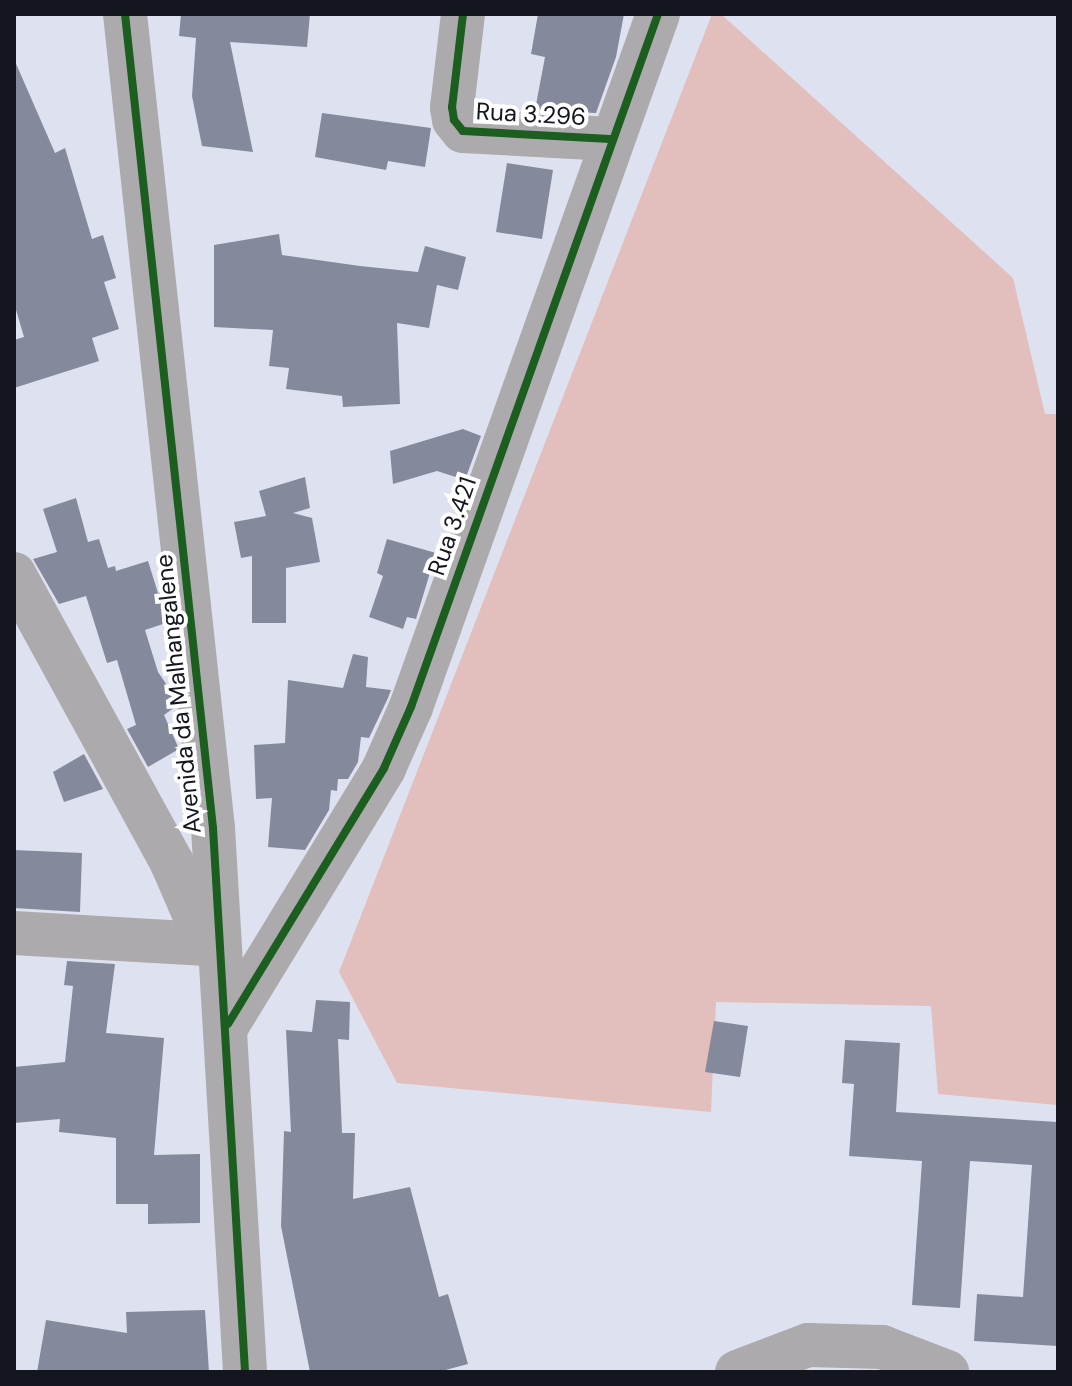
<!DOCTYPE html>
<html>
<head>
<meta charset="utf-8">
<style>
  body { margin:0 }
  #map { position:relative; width:1072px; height:1386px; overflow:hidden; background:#dee2f0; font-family:"DM Sans",sans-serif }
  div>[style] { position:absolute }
  .green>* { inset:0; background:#e2bebc }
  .building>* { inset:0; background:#85899c }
  .minor>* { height:44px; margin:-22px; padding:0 22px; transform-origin:22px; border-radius:22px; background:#acaaad }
  .cycleway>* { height:8px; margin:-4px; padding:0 4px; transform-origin:4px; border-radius:4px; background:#1b5e20 }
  span { translate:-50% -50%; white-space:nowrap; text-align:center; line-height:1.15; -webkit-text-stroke:8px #fff; paint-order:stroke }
  .street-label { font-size:24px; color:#14161f }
  .frame { position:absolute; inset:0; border:16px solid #14161f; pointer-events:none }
</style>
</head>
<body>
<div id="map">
  <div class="green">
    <div style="clip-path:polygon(712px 14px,721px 14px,1013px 278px,1045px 414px,1058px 414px,1058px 1105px,938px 1094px,931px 1006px,716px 1002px,711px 1112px,397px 1083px,339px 972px)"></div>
  </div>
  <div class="building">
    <div style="clip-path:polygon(181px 14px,310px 14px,307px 47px,230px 42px,253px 152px,202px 146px,192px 96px,196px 38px,179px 36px)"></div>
    <div style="clip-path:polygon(538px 14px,624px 14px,616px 57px,596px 113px,535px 110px,545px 57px,531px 54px)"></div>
    <div style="clip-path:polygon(14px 59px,55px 153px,65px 148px,92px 239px,103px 235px,116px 278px,104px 282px,119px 329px,92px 338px,99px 361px,14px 388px,14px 340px,24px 337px,14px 303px)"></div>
    <div style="clip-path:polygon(322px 113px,431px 128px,425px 167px,388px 161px,386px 170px,315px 157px)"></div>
    <div style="clip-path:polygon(507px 163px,553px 170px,542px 239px,496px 232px)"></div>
    <div style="clip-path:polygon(279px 234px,282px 255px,360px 266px,418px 272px,425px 246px,466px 257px,458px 290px,437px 285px,429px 328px,397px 323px,400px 404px,343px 407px,342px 396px,286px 389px,289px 368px,269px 366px,273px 330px,214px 327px,214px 245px)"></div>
    <div style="clip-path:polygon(463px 429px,481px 436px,465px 480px,437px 471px,393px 484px,390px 451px)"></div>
    <div style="clip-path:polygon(305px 477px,310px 508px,293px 513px,312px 518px,320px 562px,286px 568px,286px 623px,252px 623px,252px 556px,241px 558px,234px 522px,266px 516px,259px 491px)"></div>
    <div style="clip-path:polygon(76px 498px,88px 542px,99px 539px,108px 568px,115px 566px,116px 571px,148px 561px,158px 593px,162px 592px,166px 623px,145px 630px,158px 672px,173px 694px,175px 707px,164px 715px,179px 749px,148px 767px,127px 729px,136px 725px,117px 660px,107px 663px,86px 596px,59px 604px,33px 559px,57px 552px,43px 509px)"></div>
    <div style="clip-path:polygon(387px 539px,436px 553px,416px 619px,407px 617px,403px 629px,369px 617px,383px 576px,377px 573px)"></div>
    <div style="clip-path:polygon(353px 654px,368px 657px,366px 687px,391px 690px,388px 698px,369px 738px,361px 737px,358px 762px,348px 779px,338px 779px,337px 791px,331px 790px,329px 810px,305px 850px,268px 847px,272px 798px,256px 799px,254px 745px,285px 743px,288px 680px,343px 688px)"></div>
    <div style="clip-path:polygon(84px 754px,103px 789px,64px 802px,53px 772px)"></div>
    <div style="clip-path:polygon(14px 850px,82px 853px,80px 912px,14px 908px)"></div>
    <div style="clip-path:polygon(67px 961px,115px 964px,106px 1033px,164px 1038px,154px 1155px,200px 1154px,200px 1223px,148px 1224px,148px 1204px,116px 1204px,116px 1138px,59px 1132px,60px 1119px,14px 1123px,14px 1067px,65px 1062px,73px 986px,64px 985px)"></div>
    <div style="clip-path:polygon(316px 1000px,350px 1002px,349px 1040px,338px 1039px,342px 1133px,355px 1133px,353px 1199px,410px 1187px,439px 1297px,448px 1294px,468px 1364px,438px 1372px,310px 1372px,281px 1226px,284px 1131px,291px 1132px,286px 1030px,312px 1032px)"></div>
    <div style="clip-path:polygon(714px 1021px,748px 1026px,740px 1077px,705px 1072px)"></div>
    <div style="clip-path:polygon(845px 1040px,900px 1043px,896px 1112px,1058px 1122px,1058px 1346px,974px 1341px,977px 1294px,1023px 1297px,1032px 1165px,970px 1161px,960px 1308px,912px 1305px,922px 1161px,849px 1156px,854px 1084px,842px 1083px)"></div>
    <div style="clip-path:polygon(205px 1310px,209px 1372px,37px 1372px,46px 1320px,127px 1333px,126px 1312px)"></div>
  </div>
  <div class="minor">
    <div style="left:125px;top:14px;width:819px;rotate:83.83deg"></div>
    <div style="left:213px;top:828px;width:545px;rotate:86.63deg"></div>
    <div style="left:463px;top:14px;width:94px;rotate:96.7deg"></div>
    <div style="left:452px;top:107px;width:13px;rotate:81deg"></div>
    <div style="left:454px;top:120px;width:14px;rotate:51deg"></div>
    <div style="left:463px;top:131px;width:147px;rotate:3.1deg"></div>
    <div style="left:14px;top:574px;width:329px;rotate:61.3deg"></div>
    <div style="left:172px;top:863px;width:88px;rotate:66.6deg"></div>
    <div style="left:207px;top:944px;width:11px;rotate:15deg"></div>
    <div style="left:14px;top:933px;width:193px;rotate:3.3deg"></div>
    <div style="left:228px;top:1024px;width:300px;rotate:-58.6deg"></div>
    <div style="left:384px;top:768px;width:67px;rotate:-66.1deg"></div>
    <div style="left:411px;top:707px;width:736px;rotate:-70.38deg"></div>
    <div style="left:737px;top:1372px;width:76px;rotate:-20.8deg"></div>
    <div style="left:808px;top:1345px;width:74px;rotate:1.5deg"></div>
    <div style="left:882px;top:1347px;width:70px;rotate:21deg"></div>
  </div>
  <div class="cycleway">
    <div style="left:125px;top:14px;width:819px;rotate:83.83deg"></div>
    <div style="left:213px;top:828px;width:545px;rotate:86.63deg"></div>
    <div style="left:463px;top:14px;width:94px;rotate:96.7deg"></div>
    <div style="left:452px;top:107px;width:13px;rotate:81deg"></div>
    <div style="left:454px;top:120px;width:14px;rotate:51deg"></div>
    <div style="left:463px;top:131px;width:147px;rotate:3.1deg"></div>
    <div style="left:228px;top:1024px;width:300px;rotate:-58.6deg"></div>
    <div style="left:384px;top:768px;width:67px;rotate:-66.1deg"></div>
    <div style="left:411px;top:707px;width:736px;rotate:-70.38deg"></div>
  </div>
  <div class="street-label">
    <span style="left:531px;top:114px;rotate:3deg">Rua 3.296</span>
    <span style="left:452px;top:526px;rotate:-71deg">Rua 3.421</span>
    <span style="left:178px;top:694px;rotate:-96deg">Avenida da Malhangalene</span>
  </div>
  <div class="frame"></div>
</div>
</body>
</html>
